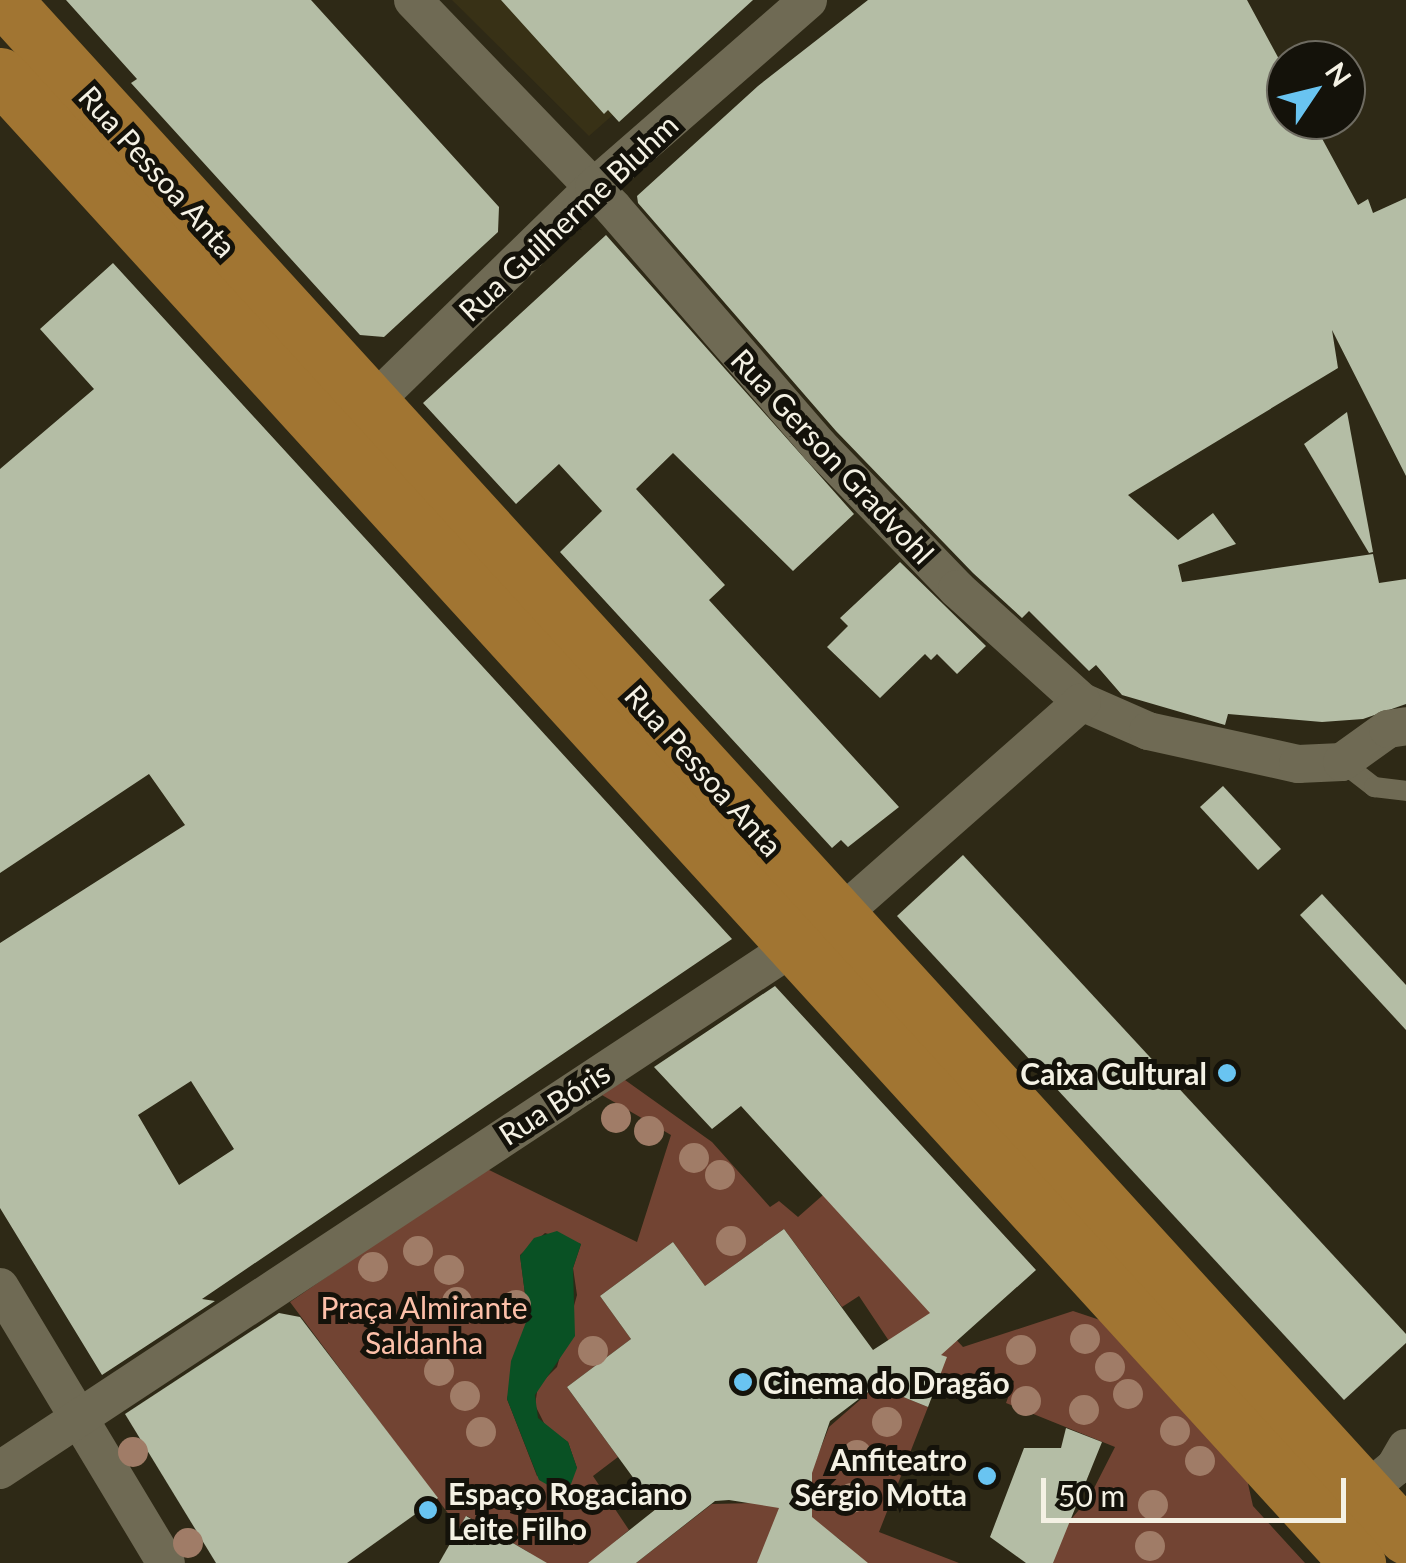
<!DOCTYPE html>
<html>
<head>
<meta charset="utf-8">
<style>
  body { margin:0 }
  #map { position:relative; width:1406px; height:1563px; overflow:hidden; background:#2e2916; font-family:Lato,sans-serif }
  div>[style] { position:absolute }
  .built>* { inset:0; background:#383116 }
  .green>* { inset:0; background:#724433 }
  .water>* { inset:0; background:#095124 }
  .building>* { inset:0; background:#b4bda5 }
  .lane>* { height:20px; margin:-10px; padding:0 10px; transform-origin:10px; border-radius:10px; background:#6f6a54 }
  .street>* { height:38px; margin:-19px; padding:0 19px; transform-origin:19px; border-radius:19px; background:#6f6a54 }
  .primary>* { height:55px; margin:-27.5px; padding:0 27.5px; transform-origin:27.5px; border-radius:27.5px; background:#a17532 }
  .trees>* { width:30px; height:30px; margin:-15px; border-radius:50%; background:#a07c67 }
  .dots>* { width:28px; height:28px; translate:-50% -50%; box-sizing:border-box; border:5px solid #14120a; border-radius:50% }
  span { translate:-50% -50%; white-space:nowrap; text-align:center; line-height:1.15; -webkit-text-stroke:10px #14120a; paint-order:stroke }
  .street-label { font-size:30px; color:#f4f1e4 }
  .poi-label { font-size:30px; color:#f4f1e4; font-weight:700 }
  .right { translate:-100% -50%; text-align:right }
  .left { translate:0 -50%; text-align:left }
  .park-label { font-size:30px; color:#fdc0a9 }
  .north { position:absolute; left:1266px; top:40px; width:100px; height:100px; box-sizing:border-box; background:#14120a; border:2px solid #6e6b61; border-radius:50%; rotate:55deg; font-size:28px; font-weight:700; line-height:40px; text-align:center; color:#f4f1e4 }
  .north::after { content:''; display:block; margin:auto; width:35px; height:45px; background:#69c4f1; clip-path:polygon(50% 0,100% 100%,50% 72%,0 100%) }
  .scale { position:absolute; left:1041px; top:1478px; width:305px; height:45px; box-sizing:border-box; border:5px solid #f4f1e4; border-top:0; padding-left:12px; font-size:30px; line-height:35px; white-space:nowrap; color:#f4f1e4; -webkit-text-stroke:8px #14120a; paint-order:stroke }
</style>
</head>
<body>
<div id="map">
  <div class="built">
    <div style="clip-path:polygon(452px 0,743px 0,589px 136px)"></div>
  </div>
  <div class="green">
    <div style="clip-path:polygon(evenodd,618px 1075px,712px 1142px,770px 1207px,779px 1201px,798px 1217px,823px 1195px,963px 1347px,1073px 1311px,1106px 1322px,1247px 1479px,1253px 1506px,1305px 1563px,1034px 1563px,1089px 1498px,1115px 1447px,1006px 1403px,1014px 1381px,986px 1370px,978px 1392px,905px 1365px,859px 1296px,842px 1307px,784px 1229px,705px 1286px,673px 1242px,600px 1296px,631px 1339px,567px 1387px,618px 1457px,593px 1476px,629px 1530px,617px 1540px,634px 1563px,525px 1563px,530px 1553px,467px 1516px,459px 1528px,290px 1302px,485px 1168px,637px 1242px,671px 1135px,595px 1091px,618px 1075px,545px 1233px,581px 1244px,573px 1268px,577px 1295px,557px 1367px,538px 1386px,535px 1405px,546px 1427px,568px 1442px,577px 1468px,537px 1476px,507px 1399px,528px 1317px,520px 1255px,545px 1233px)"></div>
    <div style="clip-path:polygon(876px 1386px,928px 1407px,879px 1532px,959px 1563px,847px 1563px,843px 1542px,812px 1519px,812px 1470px,829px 1427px)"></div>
    <div style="clip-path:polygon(792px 1488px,761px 1563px,636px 1563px,712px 1504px,755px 1503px)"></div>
  </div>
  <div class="water">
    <div style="clip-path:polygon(557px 1231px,581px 1244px,573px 1268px,575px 1336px,535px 1395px,538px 1418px,568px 1442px,577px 1468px,571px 1484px,555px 1489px,539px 1480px,507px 1399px,511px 1361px,528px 1317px,520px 1256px,534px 1238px)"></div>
  </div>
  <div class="building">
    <div style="clip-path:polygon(66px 0,311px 0,499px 207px,498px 232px,384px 337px,360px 335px,131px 83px,137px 79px)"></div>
    <div style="clip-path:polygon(501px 0,753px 0,619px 122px,608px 110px,604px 114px)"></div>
    <div style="clip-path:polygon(868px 0,1247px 0,1286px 72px,1286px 120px,1312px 120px,1358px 205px,1368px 199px,1373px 213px,1406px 198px,1406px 476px,1332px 330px,1338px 368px,1128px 495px,1178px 540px,1213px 513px,1236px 544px,1178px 565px,1182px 582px,1373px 554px,1379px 583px,1406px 579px,1406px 704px,1363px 719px,1322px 722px,1228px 714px,1225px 725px,1122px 695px,1096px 665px,1089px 671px,1029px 611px,1022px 618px,973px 573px,836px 431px,638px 203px,637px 196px,758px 86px)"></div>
    <div style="clip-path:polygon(606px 235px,854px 514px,793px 571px,673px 453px,636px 489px,725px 585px,709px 600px,899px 807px,848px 847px,841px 840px,832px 848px,560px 552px,602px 511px,559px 464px,516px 504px,423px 403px)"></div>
    <div style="clip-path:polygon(evenodd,113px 263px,732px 939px,202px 1299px,215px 1301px,102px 1375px,0 1208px,0 943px,185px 825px,149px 774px,0 873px,0 469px,94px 389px,40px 329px,113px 263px,191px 1081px,234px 1149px,179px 1185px,138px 1115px,191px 1081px)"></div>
    <div style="clip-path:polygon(1347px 412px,1373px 552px,1369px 553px,1304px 444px)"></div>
    <div style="clip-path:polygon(900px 562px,986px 646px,957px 674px,937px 654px,931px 660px,925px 654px,880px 698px,827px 647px,848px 626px,840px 618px)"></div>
    <div style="clip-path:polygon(1223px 786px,1281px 849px,1258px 870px,1200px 807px)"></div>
    <div style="clip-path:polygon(963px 855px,1406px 1334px,1406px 1343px,1344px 1400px,897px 916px)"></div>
    <div style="clip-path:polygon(1322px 894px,1406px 985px,1406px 1030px,1300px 915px)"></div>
    <div style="clip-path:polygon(775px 986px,1036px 1270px,941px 1355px,947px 1357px,928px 1407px,876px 1386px,830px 1421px,812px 1473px,812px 1517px,868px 1563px,757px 1563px,779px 1508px,729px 1500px,715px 1501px,636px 1563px,588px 1563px,656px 1509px,567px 1387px,631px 1339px,600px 1296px,673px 1242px,705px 1286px,784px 1229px,873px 1350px,930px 1313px,741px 1106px,712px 1129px,654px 1067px)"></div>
    <div style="clip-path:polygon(279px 1313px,300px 1317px,438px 1498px,347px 1563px,216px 1563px,125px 1414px)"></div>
    <div style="clip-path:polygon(1066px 1428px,1102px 1442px,1053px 1563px,1026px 1563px,990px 1537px,1024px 1448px,1061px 1448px)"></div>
    <div style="clip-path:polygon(466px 1516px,547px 1563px,439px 1563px)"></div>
  </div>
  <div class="lane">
    <div style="left:1342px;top:762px;width:41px;rotate:38deg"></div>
    <div style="left:1374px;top:787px;width:32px;rotate:7deg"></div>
  </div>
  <div class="street">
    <div style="left:413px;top:0;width:289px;rotate:46.1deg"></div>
    <div style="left:613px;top:208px;width:315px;rotate:49.1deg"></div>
    <div style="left:819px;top:446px;width:199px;rotate:46deg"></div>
    <div style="left:957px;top:589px;width:169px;rotate:42.1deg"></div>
    <div style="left:1082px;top:702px;width:72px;rotate:23.7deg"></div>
    <div style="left:1148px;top:731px;width:154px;rotate:12.4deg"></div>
    <div style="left:1298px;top:764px;width:44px;rotate:-2.6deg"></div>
    <div style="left:1342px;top:762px;width:57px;rotate:-35.7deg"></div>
    <div style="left:1388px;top:729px;width:18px;rotate:-9deg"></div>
    <div style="left:355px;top:420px;width:334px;rotate:-44.3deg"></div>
    <div style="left:594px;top:187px;width:284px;rotate:-41.1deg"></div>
    <div style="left:0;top:1287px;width:322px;rotate:59deg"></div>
    <div style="left:0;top:1470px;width:1004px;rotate:-33.42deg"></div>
    <div style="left:838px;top:917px;width:325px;rotate:-41.4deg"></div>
    <div style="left:1348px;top:1506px;width:61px;rotate:-39.7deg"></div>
    <div style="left:1395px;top:1467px;width:22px;rotate:-60deg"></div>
  </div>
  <div class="primary">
    <div style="left:4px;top:0;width:2080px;rotate:47.63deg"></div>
    <div style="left:0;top:75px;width:2015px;rotate:47.62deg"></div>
  </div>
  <div class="trees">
    <div style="left:616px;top:1118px"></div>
    <div style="left:649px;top:1131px"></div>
    <div style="left:694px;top:1158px"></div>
    <div style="left:720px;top:1175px"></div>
    <div style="left:731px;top:1241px"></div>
    <div style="left:418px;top:1251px"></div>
    <div style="left:373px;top:1267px"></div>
    <div style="left:449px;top:1270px"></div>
    <div style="left:457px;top:1302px"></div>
    <div style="left:516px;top:1305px"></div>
    <div style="left:1085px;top:1339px"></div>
    <div style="left:1021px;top:1350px"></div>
    <div style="left:593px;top:1351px"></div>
    <div style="left:1110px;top:1367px"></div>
    <div style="left:439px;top:1371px"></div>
    <div style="left:1128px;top:1394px"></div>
    <div style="left:465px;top:1396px"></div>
    <div style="left:1026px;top:1401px"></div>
    <div style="left:1084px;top:1410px"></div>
    <div style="left:887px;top:1422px"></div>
    <div style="left:1175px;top:1431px"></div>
    <div style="left:481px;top:1432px"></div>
    <div style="left:133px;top:1452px"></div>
    <div style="left:857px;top:1455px"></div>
    <div style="left:1200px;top:1461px"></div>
    <div style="left:852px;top:1498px"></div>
    <div style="left:1153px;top:1505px"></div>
    <div style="left:188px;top:1543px"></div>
    <div style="left:1150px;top:1546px"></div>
  </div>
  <div class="dots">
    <div style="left:1227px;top:1073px;background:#69c4f1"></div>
    <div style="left:743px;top:1382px;background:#69c4f1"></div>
    <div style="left:987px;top:1476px;background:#69c4f1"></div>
    <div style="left:428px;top:1510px;background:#69c4f1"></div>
  </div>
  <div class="street-label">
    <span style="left:158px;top:171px;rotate:48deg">Rua Pessoa Anta</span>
    <span style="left:568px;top:217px;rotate:-43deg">Rua Guilherme Bluhm</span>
    <span style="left:833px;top:456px;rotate:47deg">Rua Gerson Gradvohl</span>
    <span style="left:704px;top:770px;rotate:48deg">Rua Pessoa Anta</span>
    <span style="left:554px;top:1103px;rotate:-33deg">Rua Bóris</span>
  </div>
  <div class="poi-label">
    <span class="right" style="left:1207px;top:1073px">Caixa Cultural</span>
    <span class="left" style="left:763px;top:1382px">Cinema do Dragão</span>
    <span class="right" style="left:967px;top:1476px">Anfiteatro<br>Sérgio Motta</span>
    <span class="left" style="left:448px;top:1510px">Espaço Rogaciano<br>Leite Filho</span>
  </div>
  <div class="park-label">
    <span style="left:424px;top:1324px">Praça Almirante<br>Saldanha</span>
  </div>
  <div class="north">N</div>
  <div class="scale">50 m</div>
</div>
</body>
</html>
